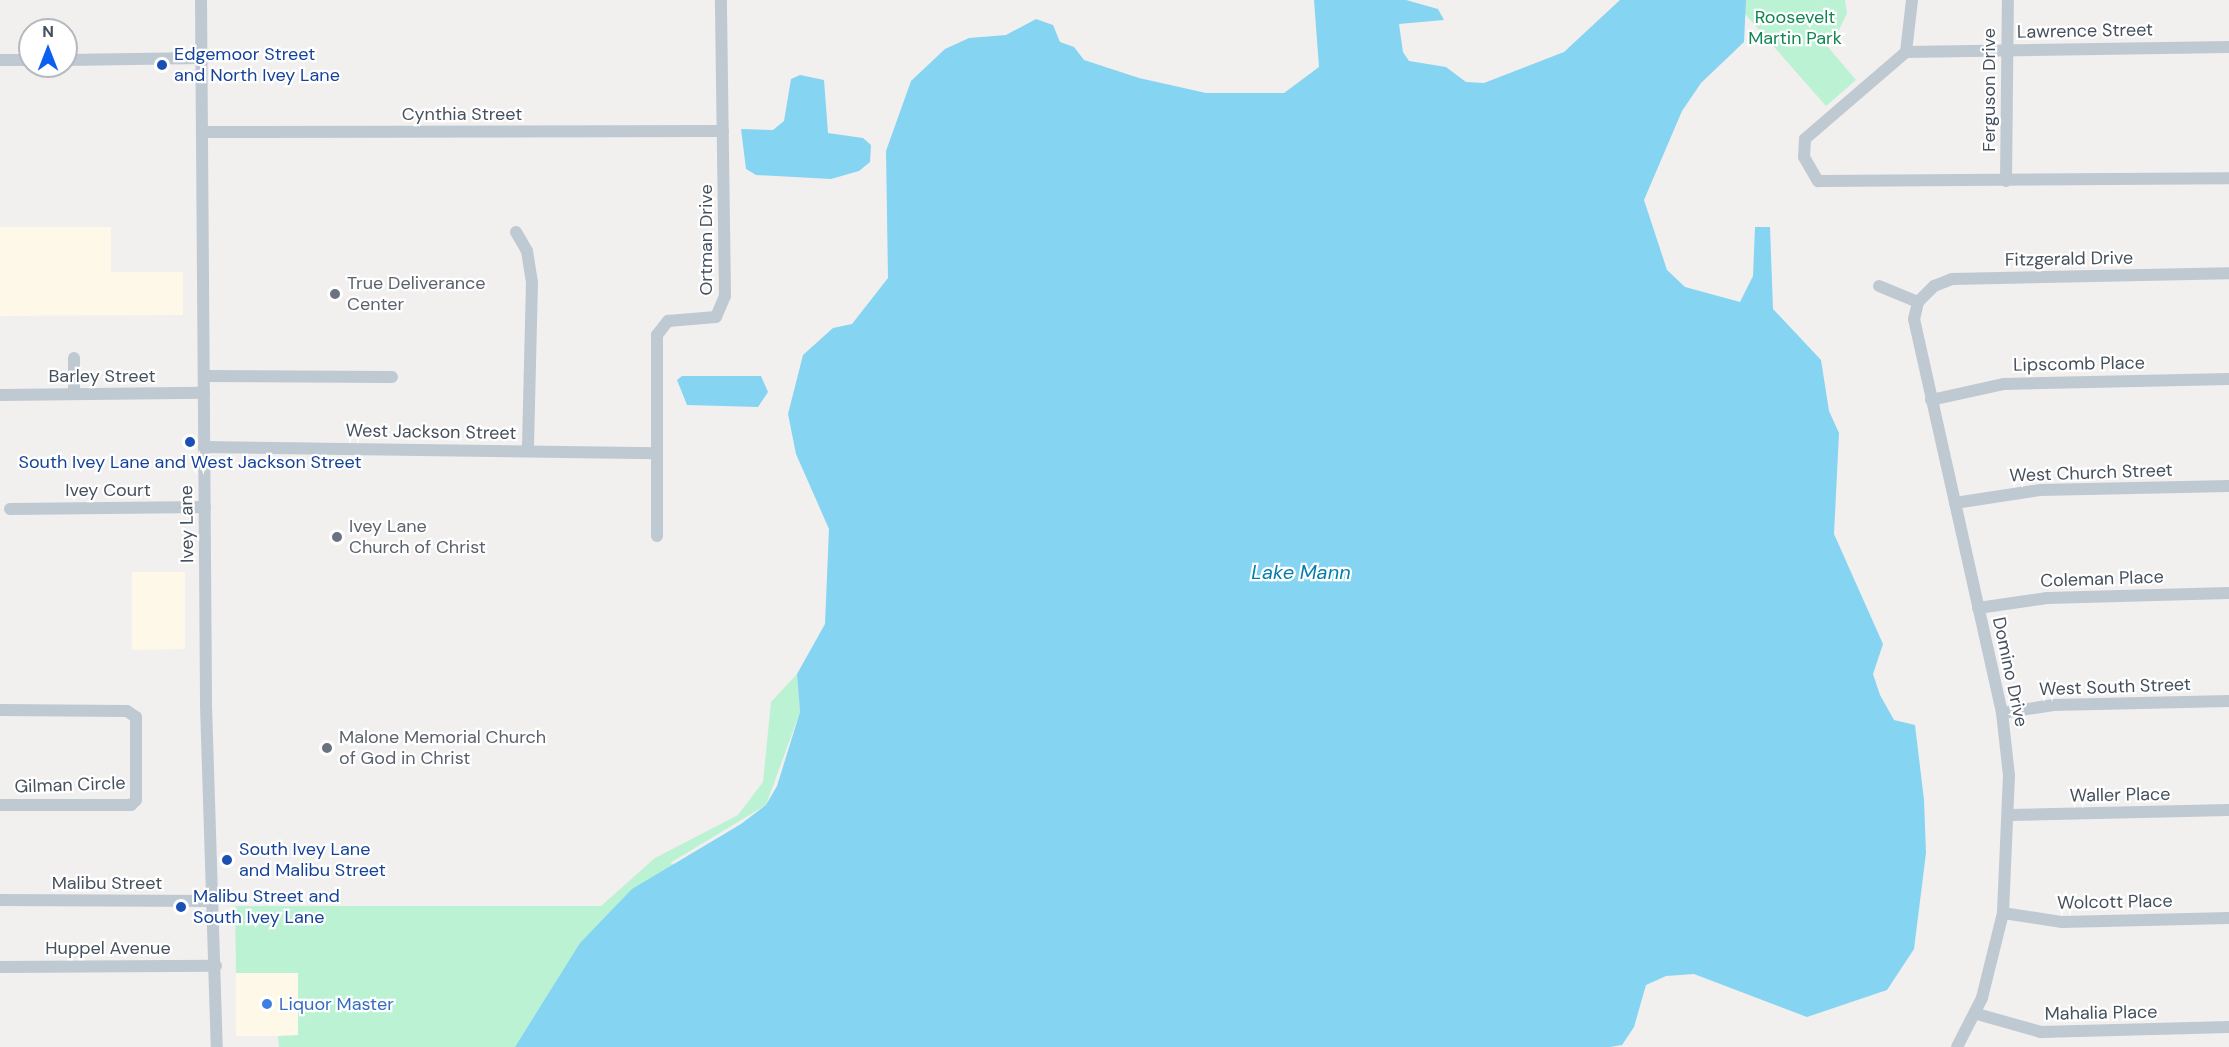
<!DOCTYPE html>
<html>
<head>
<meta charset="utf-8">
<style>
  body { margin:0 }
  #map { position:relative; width:2229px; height:1047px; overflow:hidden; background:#f2efef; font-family:"DM Sans",sans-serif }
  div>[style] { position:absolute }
  .commercial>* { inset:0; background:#fdf8e8 }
  .green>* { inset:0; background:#bbf2d4 }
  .water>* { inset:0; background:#85d4f2 }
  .minor>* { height:12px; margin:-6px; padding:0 6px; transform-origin:6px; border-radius:6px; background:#bfc9d2 }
  .dots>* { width:16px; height:16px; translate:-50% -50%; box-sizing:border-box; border:3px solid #fff; border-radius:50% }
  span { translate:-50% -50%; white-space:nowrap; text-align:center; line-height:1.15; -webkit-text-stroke:4.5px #fff; paint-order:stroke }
  .park-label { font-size:18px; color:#118653 }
  .street-label { font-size:18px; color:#46515e }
  .transit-label { font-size:18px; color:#164399 }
  .left { translate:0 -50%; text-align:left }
  .worship-label { font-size:18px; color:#5b616d }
  .shop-label { font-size:18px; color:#366cbe }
  .water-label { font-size:20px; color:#037ead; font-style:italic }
  .north { position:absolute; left:18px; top:18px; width:60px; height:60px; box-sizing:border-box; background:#fff; border:2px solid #b5b9bf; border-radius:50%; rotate:0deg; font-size:16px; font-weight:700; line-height:24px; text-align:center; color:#46515e }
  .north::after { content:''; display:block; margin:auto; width:21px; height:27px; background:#0d60ef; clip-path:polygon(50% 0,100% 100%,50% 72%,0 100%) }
</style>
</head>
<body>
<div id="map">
  <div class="commercial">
    <div style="clip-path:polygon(0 227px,111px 227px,111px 272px,183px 272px,183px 315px,0 316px)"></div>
    <div style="clip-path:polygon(132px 572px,185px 572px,185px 649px,132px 650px)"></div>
    <div style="clip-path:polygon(236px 973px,298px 973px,298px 1036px,236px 1036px)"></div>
  </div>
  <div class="green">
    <div style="clip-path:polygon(1745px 0,1845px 0,1847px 13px,1839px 30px,1822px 40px,1856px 80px,1826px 106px,1745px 14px)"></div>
    <div style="clip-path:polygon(797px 674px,800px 712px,766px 805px,670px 863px,1256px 1047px,279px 1047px,278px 1036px,298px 1035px,298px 973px,236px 973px,235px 906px,601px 906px,655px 858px,738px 815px,763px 782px,771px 702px)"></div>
  </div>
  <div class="water">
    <div style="clip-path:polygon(1314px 0,1406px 0,1438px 9px,1444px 20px,1399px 24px,1403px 52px,1409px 61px,1446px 67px,1466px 82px,1484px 83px,1564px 52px,1620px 0,1746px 0,1744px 42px,1701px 83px,1682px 111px,1644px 200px,1667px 270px,1685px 287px,1740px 302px,1753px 276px,1755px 227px,1770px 227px,1773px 309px,1821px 360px,1829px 411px,1839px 433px,1834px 534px,1883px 644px,1873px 674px,1880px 695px,1894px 720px,1915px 725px,1924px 800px,1926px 853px,1914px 949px,1887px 990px,1807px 1017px,1694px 974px,1666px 976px,1646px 985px,1634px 1027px,1622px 1045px,1610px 1047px,515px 1047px,580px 943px,632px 889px,741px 824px,766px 805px,777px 786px,800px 712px,797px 674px,825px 624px,829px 529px,796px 454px,788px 414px,803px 355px,833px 328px,852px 324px,888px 278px,886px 151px,911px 81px,945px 49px,969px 38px,1006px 35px,1036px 19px,1053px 25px,1060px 42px,1074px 47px,1084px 60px,1139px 78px,1206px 93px,1284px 93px,1319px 67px)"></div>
    <div style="clip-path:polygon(800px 75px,824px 80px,828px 133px,863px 138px,871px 145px,870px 162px,859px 171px,831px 179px,756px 175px,746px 169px,741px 129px,773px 130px,784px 121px,791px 79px)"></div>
    <div style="clip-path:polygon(682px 376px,761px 376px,768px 392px,758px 407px,687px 405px,677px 380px)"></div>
  </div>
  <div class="minor">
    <div style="left:201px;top:0;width:705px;rotate:89.59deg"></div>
    <div style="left:206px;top:705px;width:342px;rotate:88.2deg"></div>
    <div style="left:1912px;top:0;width:52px;rotate:96.6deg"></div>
    <div style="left:1906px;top:52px;width:133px;rotate:139.3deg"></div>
    <div style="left:1805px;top:139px;width:18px;rotate:93deg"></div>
    <div style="left:1804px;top:157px;width:28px;rotate:60deg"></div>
    <div style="left:1818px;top:181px;width:411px;rotate:-0.4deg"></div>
    <div style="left:1906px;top:52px;width:323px;rotate:-0.9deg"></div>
    <div style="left:0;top:60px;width:30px"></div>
    <div style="left:66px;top:60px;width:135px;rotate:-0.8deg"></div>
    <div style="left:202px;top:132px;width:521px;rotate:-0.11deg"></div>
    <div style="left:2006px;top:181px;width:181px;rotate:-89.4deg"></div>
    <div style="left:516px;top:232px;width:22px;rotate:60deg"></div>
    <div style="left:527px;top:251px;width:31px;rotate:81deg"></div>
    <div style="left:532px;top:282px;width:169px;rotate:91.4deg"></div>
    <div style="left:1879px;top:286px;width:42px;rotate:22.3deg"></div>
    <div style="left:1918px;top:302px;width:17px;rotate:103deg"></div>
    <div style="left:1914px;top:319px;width:404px;rotate:77.4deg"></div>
    <div style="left:2002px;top:713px;width:62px;rotate:83.6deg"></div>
    <div style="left:2009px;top:775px;width:138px;rotate:92.5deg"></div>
    <div style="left:2003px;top:913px;width:88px;rotate:103.9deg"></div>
    <div style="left:1982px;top:998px;width:55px;rotate:117deg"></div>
    <div style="left:1918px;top:302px;width:23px;rotate:-45deg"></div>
    <div style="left:1934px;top:286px;width:19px;rotate:-21deg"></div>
    <div style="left:1952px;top:279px;width:277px;rotate:-1.2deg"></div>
    <div style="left:74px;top:358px;width:36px;rotate:90deg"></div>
    <div style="left:204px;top:376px;width:188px;rotate:0.3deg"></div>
    <div style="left:0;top:395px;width:204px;rotate:-0.6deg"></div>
    <div style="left:1931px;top:400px;width:75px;rotate:-12.4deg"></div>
    <div style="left:2004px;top:384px;width:225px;rotate:-1.3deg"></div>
    <div style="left:204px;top:447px;width:453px;rotate:0.8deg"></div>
    <div style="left:1955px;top:503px;width:86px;rotate:-8.7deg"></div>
    <div style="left:2040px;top:490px;width:189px;rotate:-1.2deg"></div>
    <div style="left:10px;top:509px;width:195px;rotate:-0.6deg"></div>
    <div style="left:657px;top:536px;width:201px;rotate:-90deg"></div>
    <div style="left:657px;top:335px;width:18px;rotate:-52deg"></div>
    <div style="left:668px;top:321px;width:48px;rotate:-4.8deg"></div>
    <div style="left:716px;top:317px;width:23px;rotate:-67deg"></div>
    <div style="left:725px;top:296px;width:296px;rotate:-90.8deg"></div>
    <div style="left:1978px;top:608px;width:70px;rotate:-8.2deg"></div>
    <div style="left:2047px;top:598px;width:182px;rotate:-1.6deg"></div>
    <div style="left:0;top:710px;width:127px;rotate:0.5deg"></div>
    <div style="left:127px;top:711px;width:11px;rotate:34deg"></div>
    <div style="left:136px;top:717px;width:83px;rotate:90deg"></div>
    <div style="left:136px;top:800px;width:7px;rotate:135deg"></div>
    <div style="left:131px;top:805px;width:131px;rotate:180deg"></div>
    <div style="left:2002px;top:713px;width:52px;rotate:-8.9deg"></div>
    <div style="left:2053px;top:705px;width:176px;rotate:-1.3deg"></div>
    <div style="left:2011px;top:815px;width:218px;rotate:-1.3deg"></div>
    <div style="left:0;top:900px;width:214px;rotate:0.3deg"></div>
    <div style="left:2003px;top:913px;width:60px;rotate:8.7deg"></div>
    <div style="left:2062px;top:922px;width:167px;rotate:-1.4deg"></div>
    <div style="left:0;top:967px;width:216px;rotate:-0.3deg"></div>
    <div style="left:1977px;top:1014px;width:66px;rotate:15.7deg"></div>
    <div style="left:2041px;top:1032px;width:188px;rotate:-1.5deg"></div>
  </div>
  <div class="dots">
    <div style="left:162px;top:65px;background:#1a4fb4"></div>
    <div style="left:335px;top:294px;background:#6b7280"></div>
    <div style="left:190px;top:442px;background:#1a4fb4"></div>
    <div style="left:337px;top:537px;background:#6b7280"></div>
    <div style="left:327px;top:748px;background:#6b7280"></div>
    <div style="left:227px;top:860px;background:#1a4fb4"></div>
    <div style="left:181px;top:907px;background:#1a4fb4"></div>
    <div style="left:267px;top:1004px;background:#3f7fe0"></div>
  </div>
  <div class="park-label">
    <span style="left:1795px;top:28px">Roosevelt<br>Martin Park</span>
  </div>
  <div class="street-label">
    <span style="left:2085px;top:31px;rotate:-1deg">Lawrence Street</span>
    <span style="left:1989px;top:90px;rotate:-90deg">Ferguson Drive</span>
    <span style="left:462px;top:114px">Cynthia Street</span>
    <span style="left:706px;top:240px;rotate:-90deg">Ortman Drive</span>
    <span style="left:2069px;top:259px;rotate:-1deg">Fitzgerald Drive</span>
    <span style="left:2079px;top:364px;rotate:-1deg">Lipscomb Place</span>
    <span style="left:102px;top:376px">Barley Street</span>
    <span style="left:431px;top:432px;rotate:1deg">West Jackson Street</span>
    <span style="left:2091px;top:473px;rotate:-2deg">West Church Street</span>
    <span style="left:108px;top:490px">Ivey Court</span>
    <span style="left:187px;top:524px;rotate:-91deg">Ivey Lane</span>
    <span style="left:2102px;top:579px;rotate:-2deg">Coleman Place</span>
    <span style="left:2010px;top:672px;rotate:78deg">Domino Drive</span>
    <span style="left:2115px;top:687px;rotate:-2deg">West South Street</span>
    <span style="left:70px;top:785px;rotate:-2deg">Gilman Circle</span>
    <span style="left:2120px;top:795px;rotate:-1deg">Waller Place</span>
    <span style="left:107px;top:883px">Malibu Street</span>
    <span style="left:2115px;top:902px;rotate:-1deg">Wolcott Place</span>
    <span style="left:108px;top:948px">Huppel Avenue</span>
    <span style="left:2101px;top:1013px;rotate:-1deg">Mahalia Place</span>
  </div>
  <div class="transit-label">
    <span class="left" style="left:174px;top:65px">Edgemoor Street<br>and North Ivey Lane</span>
    <span style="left:190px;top:462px">South Ivey Lane and West Jackson Street</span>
    <span class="left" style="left:239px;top:860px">South Ivey Lane<br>and Malibu Street</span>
    <span class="left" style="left:193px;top:907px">Malibu Street and<br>South Ivey Lane</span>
  </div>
  <div class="worship-label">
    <span class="left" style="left:347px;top:294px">True Deliverance<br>Center</span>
    <span class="left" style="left:349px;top:537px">Ivey Lane<br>Church of Christ</span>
    <span class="left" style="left:339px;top:748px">Malone Memorial Church<br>of God in Christ</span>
  </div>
  <div class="shop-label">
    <span class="left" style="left:279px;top:1004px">Liquor Master</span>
  </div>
  <div class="water-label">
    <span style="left:1301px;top:572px">Lake Mann</span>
  </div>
  <div class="north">N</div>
</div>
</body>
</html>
